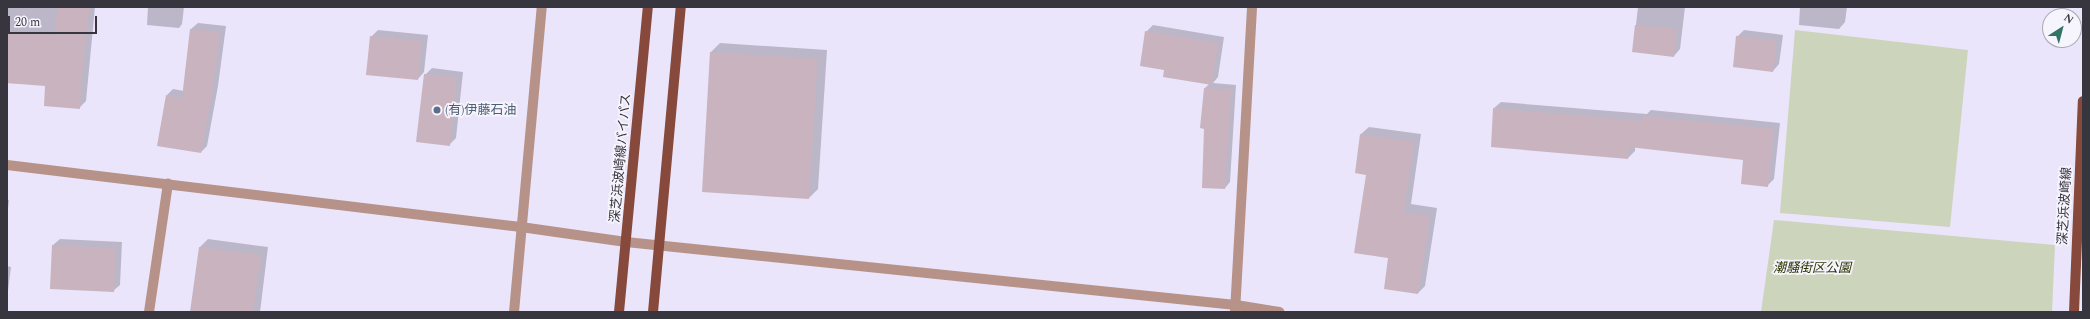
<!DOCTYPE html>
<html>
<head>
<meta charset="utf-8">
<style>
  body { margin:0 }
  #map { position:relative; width:2090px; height:319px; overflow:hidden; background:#eae5fb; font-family:Spectral,"Noto Sans JP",serif }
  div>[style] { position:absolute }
  .green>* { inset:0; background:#cdd4bc }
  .shadow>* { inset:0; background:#0003 }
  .building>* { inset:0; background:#c9b3be }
  .minor>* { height:10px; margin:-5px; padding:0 5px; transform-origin:5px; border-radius:5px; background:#b69289 }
  .major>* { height:10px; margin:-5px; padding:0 5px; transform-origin:5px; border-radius:5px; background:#86493b }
  .dots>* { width:11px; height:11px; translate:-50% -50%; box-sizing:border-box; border:2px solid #f6f4fd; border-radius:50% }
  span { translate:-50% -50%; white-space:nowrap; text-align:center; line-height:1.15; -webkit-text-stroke:3.5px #f6f4fd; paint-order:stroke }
  .service-label { font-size:13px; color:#4e5e75 }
  .left { translate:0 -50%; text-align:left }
  .street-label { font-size:13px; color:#37353e }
  .park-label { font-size:13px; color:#2b3402; font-style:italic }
  .frame { position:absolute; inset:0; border:8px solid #37353e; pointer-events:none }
  .north { position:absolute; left:2042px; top:8px; width:40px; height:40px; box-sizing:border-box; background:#f6f4fd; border:1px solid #aaa8b1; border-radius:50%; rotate:36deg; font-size:11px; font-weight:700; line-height:16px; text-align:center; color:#37353e }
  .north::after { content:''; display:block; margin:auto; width:14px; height:18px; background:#317465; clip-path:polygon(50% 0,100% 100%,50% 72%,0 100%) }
  .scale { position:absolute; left:8px; top:16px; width:89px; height:18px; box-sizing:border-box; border:2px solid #37353e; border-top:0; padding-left:5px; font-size:12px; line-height:14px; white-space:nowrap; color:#37353e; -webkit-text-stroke:3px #f6f4fd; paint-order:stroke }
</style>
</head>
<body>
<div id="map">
  <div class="green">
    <div style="clip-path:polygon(1795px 30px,1968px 50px,1950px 227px,1780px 213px)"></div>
    <div style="clip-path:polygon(1774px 220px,2055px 245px,2052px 312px,1761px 312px)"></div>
  </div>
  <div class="shadow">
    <div style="clip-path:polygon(7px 7px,95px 7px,86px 101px,79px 108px,46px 85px,7px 83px)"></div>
    <div style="clip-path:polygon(148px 7px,184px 7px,182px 24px,179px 28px,147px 25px)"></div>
    <div style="clip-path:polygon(1638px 7px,1685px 7px,1680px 49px,1674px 56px,1633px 51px)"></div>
    <div style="clip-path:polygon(1800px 7px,1847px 7px,1845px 22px,1839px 29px,1799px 25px)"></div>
    <div style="clip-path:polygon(198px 23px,226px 26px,218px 86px,207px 146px,201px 152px,167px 95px,173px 89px,184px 91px,191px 29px)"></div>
    <div style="clip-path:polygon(1153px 25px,1224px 37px,1218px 77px,1213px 83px,1236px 85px,1230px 182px,1225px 188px,1205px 128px,1201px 127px,1205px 88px,1209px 84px,1165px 69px,1146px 32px)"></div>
    <div style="clip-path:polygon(378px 30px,428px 35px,424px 72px,418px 79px,371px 37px)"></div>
    <div style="clip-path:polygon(1744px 30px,1783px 35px,1779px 64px,1773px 71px,1737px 37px)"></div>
    <div style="clip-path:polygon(720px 43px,827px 50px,818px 189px,809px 198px,711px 52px)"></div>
    <div style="clip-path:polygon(432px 68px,463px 72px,456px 138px,449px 145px,425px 75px)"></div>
    <div style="clip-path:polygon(1501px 102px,1647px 114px,1651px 110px,1780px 123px,1774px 179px,1767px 186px,1744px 159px,1635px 146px,1635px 151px,1628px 158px,1494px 108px)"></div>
    <div style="clip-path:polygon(1369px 127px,1421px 134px,1411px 204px,1437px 208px,1425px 286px,1418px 293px,1390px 257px,1367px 174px,1361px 134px)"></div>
    <div style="clip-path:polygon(7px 200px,9px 200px,7px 217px)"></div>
    <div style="clip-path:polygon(60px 239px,122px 242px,120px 285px,113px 291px,53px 245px)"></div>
    <div style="clip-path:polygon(208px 239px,268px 247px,260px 312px,191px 312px,200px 247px)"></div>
    <div style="clip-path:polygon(7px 266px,11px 267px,7px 299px)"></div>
  </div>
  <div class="building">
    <div style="clip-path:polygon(58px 7px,90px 7px,84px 50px,80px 109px,44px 106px,45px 86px,7px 83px,7px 32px,54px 35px)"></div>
    <div style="clip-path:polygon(1635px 25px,1677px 29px,1674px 57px,1632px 52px)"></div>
    <div style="clip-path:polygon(190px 29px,220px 32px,212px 93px,201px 153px,157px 146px,166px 95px,182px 98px)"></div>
    <div style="clip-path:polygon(1145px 31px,1218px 43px,1212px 85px,1163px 77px,1164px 70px,1140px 66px)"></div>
    <div style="clip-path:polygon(370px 36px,422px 41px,418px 80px,366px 75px)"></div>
    <div style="clip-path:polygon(1736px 36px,1777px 41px,1773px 72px,1733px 67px)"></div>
    <div style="clip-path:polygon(710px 52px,818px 59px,809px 199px,702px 192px)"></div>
    <div style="clip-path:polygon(424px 74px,457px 78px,450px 146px,416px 142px)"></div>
    <div style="clip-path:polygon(1204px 88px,1231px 90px,1225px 189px,1202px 188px,1204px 129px,1200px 128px)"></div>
    <div style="clip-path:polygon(1493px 108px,1643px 121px,1643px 116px,1774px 129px,1768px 187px,1741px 184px,1743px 160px,1629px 147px,1628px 159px,1491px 147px)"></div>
    <div style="clip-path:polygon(1360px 134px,1414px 142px,1404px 212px,1430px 216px,1418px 294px,1384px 289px,1388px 258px,1354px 253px,1366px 175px,1355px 173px)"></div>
    <div style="clip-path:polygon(52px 245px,116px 248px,114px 292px,50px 289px)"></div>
    <div style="clip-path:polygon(199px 247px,261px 255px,253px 312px,190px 312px)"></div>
  </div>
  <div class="minor">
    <div style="left:7px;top:165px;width:518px;rotate:6.88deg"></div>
    <div style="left:521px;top:227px;width:106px;rotate:8.1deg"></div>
    <div style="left:626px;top:242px;width:613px;rotate:5.9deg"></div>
    <div style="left:1236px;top:305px;width:44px;rotate:9.2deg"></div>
    <div style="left:149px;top:312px;width:130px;rotate:-81.6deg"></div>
    <div style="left:514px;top:312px;width:306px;rotate:-84.8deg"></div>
    <div style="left:1235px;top:312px;width:305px;rotate:-86.8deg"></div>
  </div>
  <div class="major">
    <div style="left:619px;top:312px;width:306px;rotate:-84.6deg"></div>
    <div style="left:653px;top:312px;width:306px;rotate:-84.8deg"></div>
    <div style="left:2074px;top:312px;width:211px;rotate:-87.6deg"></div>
  </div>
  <div class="dots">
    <div style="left:437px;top:110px;background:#5c6f8a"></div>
  </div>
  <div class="service-label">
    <span class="left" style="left:445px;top:110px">(有)伊藤石油</span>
  </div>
  <div class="street-label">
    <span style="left:621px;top:158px;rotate:-85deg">深芝浜波崎線バイパス</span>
    <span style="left:2065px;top:206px;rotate:-87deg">深芝浜波崎線</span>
  </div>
  <div class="park-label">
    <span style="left:1812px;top:268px">潮騒街区公園</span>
  </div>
  <div class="frame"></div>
  <div class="north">N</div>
  <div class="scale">20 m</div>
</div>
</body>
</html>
